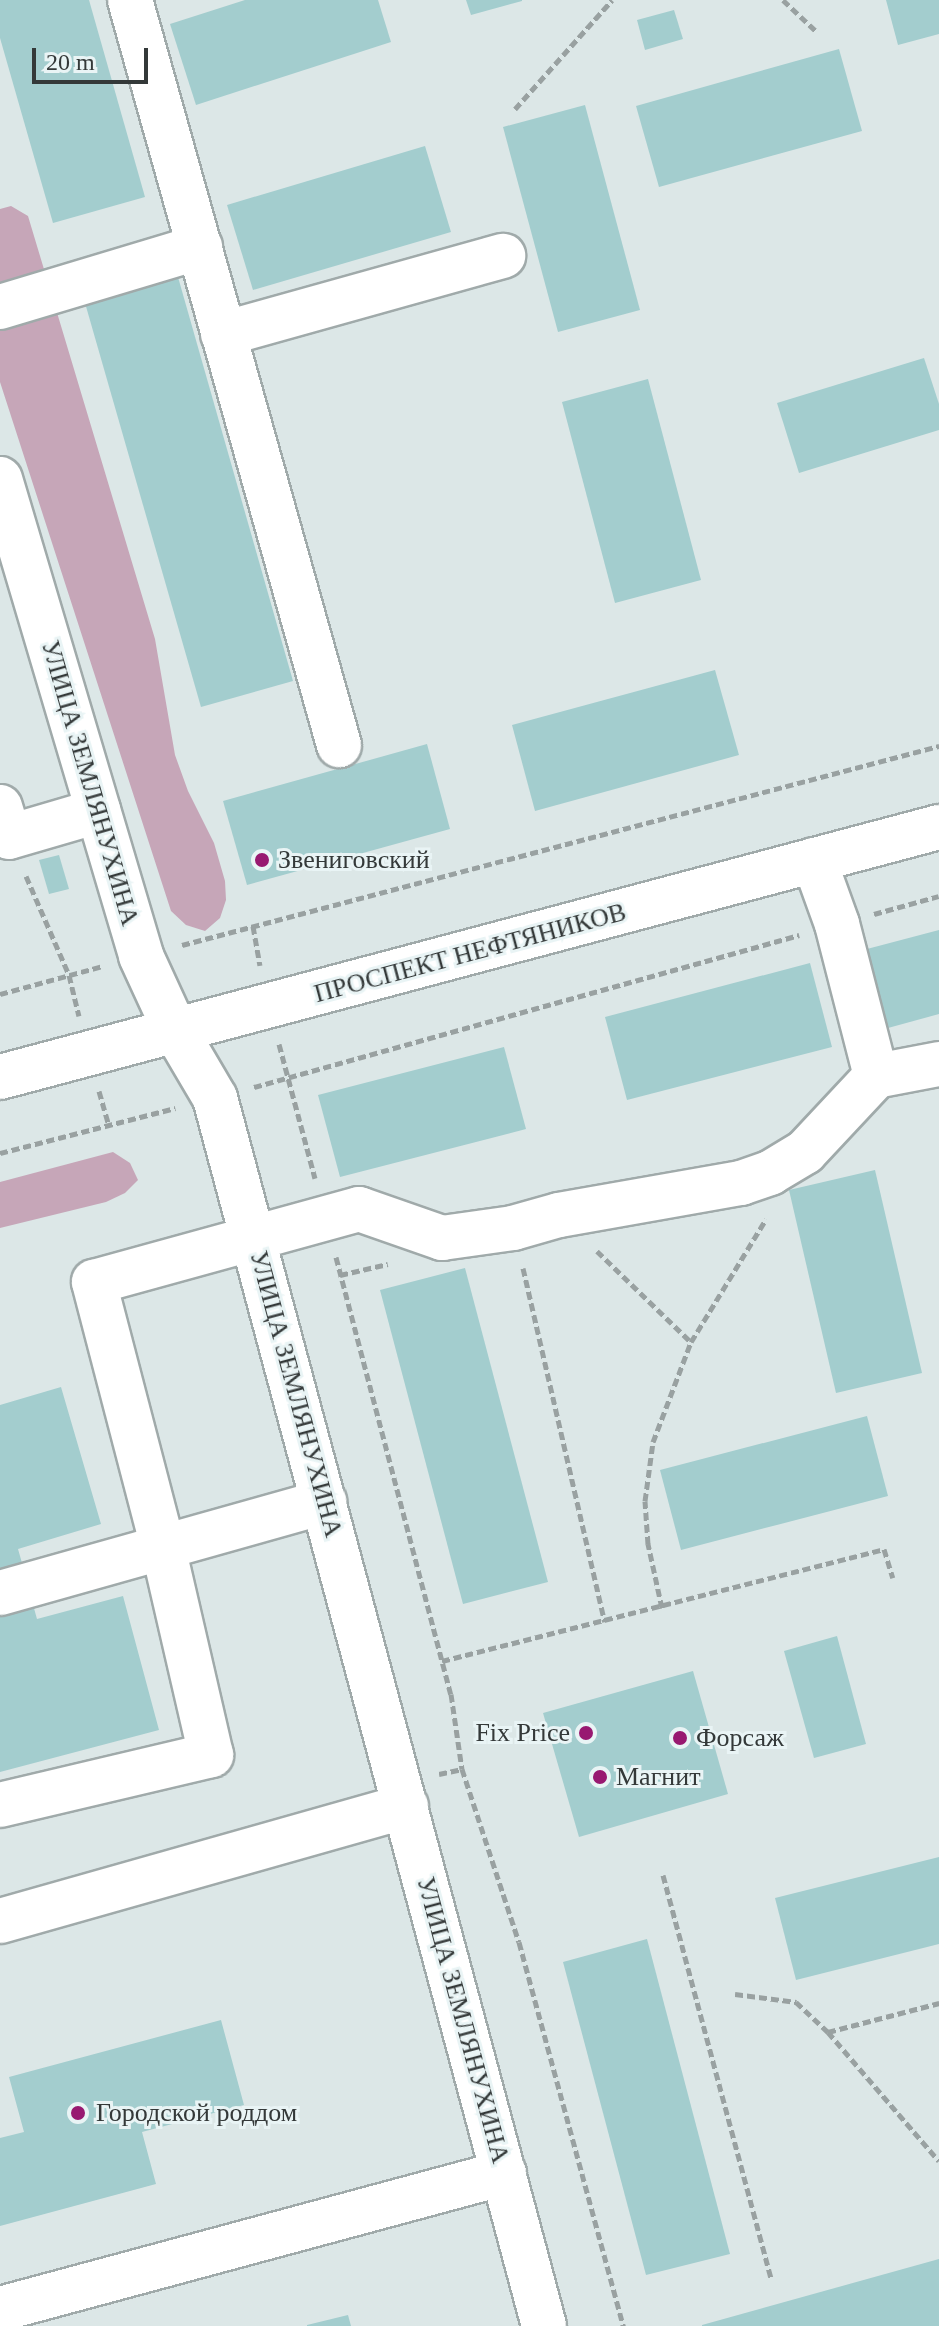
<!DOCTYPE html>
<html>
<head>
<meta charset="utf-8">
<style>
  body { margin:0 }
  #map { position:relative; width:939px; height:2326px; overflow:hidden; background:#dce7e7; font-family:"Times New Roman",serif }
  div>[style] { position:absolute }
  .forest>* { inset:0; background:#c6a6b8 }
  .building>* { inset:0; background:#a3cdce }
  .path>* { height:5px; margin-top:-2.5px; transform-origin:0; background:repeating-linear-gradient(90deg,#99a1a1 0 8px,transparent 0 12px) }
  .roads { filter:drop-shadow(2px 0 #a0aaaa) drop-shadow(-2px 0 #a0aaaa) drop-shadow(0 2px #a0aaaa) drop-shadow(0 -2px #a0aaaa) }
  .minor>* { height:44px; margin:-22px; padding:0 22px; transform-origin:22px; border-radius:22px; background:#fff }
  .major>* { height:44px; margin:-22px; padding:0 22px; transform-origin:22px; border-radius:22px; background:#fff }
  .dots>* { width:22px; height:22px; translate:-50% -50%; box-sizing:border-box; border:4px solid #e9f4f5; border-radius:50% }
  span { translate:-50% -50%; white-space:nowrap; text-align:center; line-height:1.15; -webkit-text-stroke:6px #e9f4f5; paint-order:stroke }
  .street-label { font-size:26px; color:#343939 }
  .poi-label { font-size:26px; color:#343939 }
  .left { translate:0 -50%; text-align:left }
  .right { translate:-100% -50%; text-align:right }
  .scale { position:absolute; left:32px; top:48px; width:116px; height:36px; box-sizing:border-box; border:4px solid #343939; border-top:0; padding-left:10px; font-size:24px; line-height:28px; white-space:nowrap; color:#343939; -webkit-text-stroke:6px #e9f4f5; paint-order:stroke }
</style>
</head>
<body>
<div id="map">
  <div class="forest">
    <div style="clip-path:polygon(11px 206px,28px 216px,155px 639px,175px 755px,188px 791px,214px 843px,225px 881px,226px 900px,220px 918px,205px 931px,186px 925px,171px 911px,0 382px,0 209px)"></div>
    <div style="clip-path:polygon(113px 1152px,130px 1163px,138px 1180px,125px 1193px,106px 1202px,0 1228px,0 1182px)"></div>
  </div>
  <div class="building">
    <div style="clip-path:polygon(0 0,89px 0,145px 197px,53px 223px,0 38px)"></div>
    <div style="clip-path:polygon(245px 0,378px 0,391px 42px,196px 105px,170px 24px)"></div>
    <div style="clip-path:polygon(466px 0,522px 0,522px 1px,471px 15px)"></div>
    <div style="clip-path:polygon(886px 0,939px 0,939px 34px,898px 45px)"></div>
    <div style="clip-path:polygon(674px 10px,683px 39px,645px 50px,637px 20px)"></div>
    <div style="clip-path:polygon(839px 49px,862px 131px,659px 187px,636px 106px)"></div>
    <div style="clip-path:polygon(585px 105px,640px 310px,558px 332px,503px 127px)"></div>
    <div style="clip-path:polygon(425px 146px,451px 232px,253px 290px,227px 205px)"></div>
    <div style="clip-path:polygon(174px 263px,293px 681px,201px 707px,81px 289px)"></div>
    <div style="clip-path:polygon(924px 358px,939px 404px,939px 430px,799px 473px,777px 403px)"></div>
    <div style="clip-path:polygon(648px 379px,701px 580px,615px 603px,562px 402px)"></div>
    <div style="clip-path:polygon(715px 670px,739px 755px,535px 811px,512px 725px)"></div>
    <div style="clip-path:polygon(427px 744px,450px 829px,247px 885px,223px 801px)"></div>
    <div style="clip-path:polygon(59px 855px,69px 889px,49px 894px,39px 860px)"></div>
    <div style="clip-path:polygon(939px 930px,939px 1014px,888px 1028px,867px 949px)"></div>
    <div style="clip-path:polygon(810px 963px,832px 1047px,627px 1100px,605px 1017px)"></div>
    <div style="clip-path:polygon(504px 1047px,526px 1129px,340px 1177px,318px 1095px)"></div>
    <div style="clip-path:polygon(875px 1170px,922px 1373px,836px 1393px,789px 1190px)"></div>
    <div style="clip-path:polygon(465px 1268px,548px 1582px,463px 1604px,380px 1290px)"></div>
    <div style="clip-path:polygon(61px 1387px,101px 1524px,18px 1549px,24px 1570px,0 1576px,0 1405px)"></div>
    <div style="clip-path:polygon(867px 1416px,888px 1496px,681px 1550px,660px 1470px)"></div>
    <div style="clip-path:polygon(30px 1594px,37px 1619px,123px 1596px,159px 1730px,0 1772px,0 1602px)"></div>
    <div style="clip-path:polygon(837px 1636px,866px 1744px,814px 1758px,784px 1651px)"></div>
    <div style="clip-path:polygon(693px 1671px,728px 1794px,579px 1837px,543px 1713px)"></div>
    <div style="clip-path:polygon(939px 1857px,939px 1944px,796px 1980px,775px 1898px)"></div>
    <div style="clip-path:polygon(647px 1939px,730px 2254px,646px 2275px,563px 1962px)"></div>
    <div style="clip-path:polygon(221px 2020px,244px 2105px,142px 2132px,156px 2184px,0 2226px,0 2138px,24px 2132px,9px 2077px)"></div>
    <div style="clip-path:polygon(939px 2259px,939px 2326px,702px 2326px,702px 2325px)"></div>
    <div style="clip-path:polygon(348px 2315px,351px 2326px,307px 2326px,307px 2325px)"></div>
  </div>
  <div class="path">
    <div style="left:783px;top:0;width:45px;rotate:43.2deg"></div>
    <div style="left:515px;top:109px;width:146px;rotate:-48.3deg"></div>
    <div style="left:26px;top:876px;width:108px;rotate:66.5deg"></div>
    <div style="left:69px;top:975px;width:42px;rotate:76.3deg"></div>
    <div style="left:874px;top:914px;width:67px;rotate:-15.5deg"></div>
    <div style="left:253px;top:926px;width:40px;rotate:80deg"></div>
    <div style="left:182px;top:945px;width:783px;rotate:-14.73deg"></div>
    <div style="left:0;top:994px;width:107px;rotate:-15.2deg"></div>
    <div style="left:279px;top:1044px;width:139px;rotate:75deg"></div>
    <div style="left:254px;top:1087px;width:566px;rotate:-15.58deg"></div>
    <div style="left:99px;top:1091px;width:35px;rotate:74deg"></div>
    <div style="left:0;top:1153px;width:181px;rotate:-14.4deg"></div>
    <div style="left:597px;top:1251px;width:131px;rotate:44.1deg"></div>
    <div style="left:336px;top:1257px;width:452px;rotate:75.3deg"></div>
    <div style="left:451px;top:1694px;width:76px;rotate:81.7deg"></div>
    <div style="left:523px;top:1268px;width:363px;rotate:77deg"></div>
    <div style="left:340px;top:1275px;width:49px;rotate:-12.9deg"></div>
    <div style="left:662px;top:1608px;width:66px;rotate:-102.3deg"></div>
    <div style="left:648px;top:1544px;width:43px;rotate:-94deg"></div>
    <div style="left:645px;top:1501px;width:60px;rotate:-82.3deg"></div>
    <div style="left:653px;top:1442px;width:107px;rotate:-69.2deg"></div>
    <div style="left:691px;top:1342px;width:144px;rotate:-58.6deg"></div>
    <div style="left:442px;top:1661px;width:456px;rotate:-14.2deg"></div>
    <div style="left:884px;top:1549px;width:30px;rotate:73deg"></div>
    <div style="left:439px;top:1774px;width:24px;rotate:-12deg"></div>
    <div style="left:462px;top:1769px;width:182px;rotate:71.8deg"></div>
    <div style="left:519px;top:1942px;width:398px;rotate:74.8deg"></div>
    <div style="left:663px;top:1875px;width:417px;rotate:75deg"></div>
    <div style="left:735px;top:1994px;width:62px;rotate:7.5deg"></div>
    <div style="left:796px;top:2002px;width:44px;rotate:43.2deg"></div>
    <div style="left:828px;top:2032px;width:115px;rotate:-14.6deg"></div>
    <div style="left:828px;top:2032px;width:170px;rotate:49.3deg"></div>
  </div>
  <div class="roads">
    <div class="minor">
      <div style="left:130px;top:0;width:774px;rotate:74.33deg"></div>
      <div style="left:0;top:307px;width:209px;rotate:-16.7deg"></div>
      <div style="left:223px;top:334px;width:291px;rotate:-15.6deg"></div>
      <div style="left:0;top:479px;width:497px;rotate:73.5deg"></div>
      <div style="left:141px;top:956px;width:81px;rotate:65.3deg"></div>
      <div style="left:175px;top:1030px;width:79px;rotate:59.5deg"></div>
      <div style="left:215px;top:1098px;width:1271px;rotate:75deg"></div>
      <div style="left:0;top:807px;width:31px;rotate:73deg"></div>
      <div style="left:9px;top:837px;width:93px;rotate:-16.3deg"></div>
      <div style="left:814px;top:860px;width:68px;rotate:70.2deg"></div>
      <div style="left:837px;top:924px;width:157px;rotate:75.6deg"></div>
      <div style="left:0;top:1593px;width:337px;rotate:-15.7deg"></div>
      <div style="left:0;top:1805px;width:217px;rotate:-13.3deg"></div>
      <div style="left:211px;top:1755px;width:213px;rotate:-103deg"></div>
      <div style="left:163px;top:1547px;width:274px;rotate:-104.6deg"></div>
      <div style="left:94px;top:1282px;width:275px;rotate:-15.4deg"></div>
      <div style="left:359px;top:1209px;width:88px;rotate:19.3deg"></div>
      <div style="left:442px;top:1238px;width:72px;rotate:-8deg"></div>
      <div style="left:513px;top:1228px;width:48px;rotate:-15.8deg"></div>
      <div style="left:559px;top:1215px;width:185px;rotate:-10deg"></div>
      <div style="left:741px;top:1183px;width:31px;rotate:-19deg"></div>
      <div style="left:770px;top:1173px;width:41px;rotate:-31deg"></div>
      <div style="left:805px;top:1152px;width:104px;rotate:-46.9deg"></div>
      <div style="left:876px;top:1076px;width:64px;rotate:-10.8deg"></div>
      <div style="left:0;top:1921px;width:422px;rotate:-15.8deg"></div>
      <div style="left:0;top:2309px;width:522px;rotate:-15.1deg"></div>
    </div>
    <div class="major">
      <div style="left:0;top:1077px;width:972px;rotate:-14.91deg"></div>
    </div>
  </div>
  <div class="dots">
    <div style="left:262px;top:860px;background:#981971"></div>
    <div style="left:586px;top:1733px;background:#981971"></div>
    <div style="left:680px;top:1738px;background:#981971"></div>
    <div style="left:600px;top:1777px;background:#981971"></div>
    <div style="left:78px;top:2113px;background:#981971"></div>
  </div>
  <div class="street-label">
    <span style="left:90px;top:783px;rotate:74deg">УЛИЦА ЗЕМЛЯНУХИНА</span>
    <span style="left:470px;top:953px;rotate:-15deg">ПРОСПЕКТ НЕФТЯНИКОВ</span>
    <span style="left:296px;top:1394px;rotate:75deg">УЛИЦА ЗЕМЛЯНУХИНА</span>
    <span style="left:463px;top:2020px;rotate:75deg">УЛИЦА ЗЕМЛЯНУХИНА</span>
  </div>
  <div class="poi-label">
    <span class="left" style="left:278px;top:860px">Звениговский</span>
    <span class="right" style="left:570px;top:1733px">Fix Price</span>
    <span class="left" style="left:696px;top:1738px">Форсаж</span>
    <span class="left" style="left:616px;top:1777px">Магнит</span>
    <span class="left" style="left:96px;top:2113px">Городской роддом</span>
  </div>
  <div class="scale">20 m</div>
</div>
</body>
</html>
